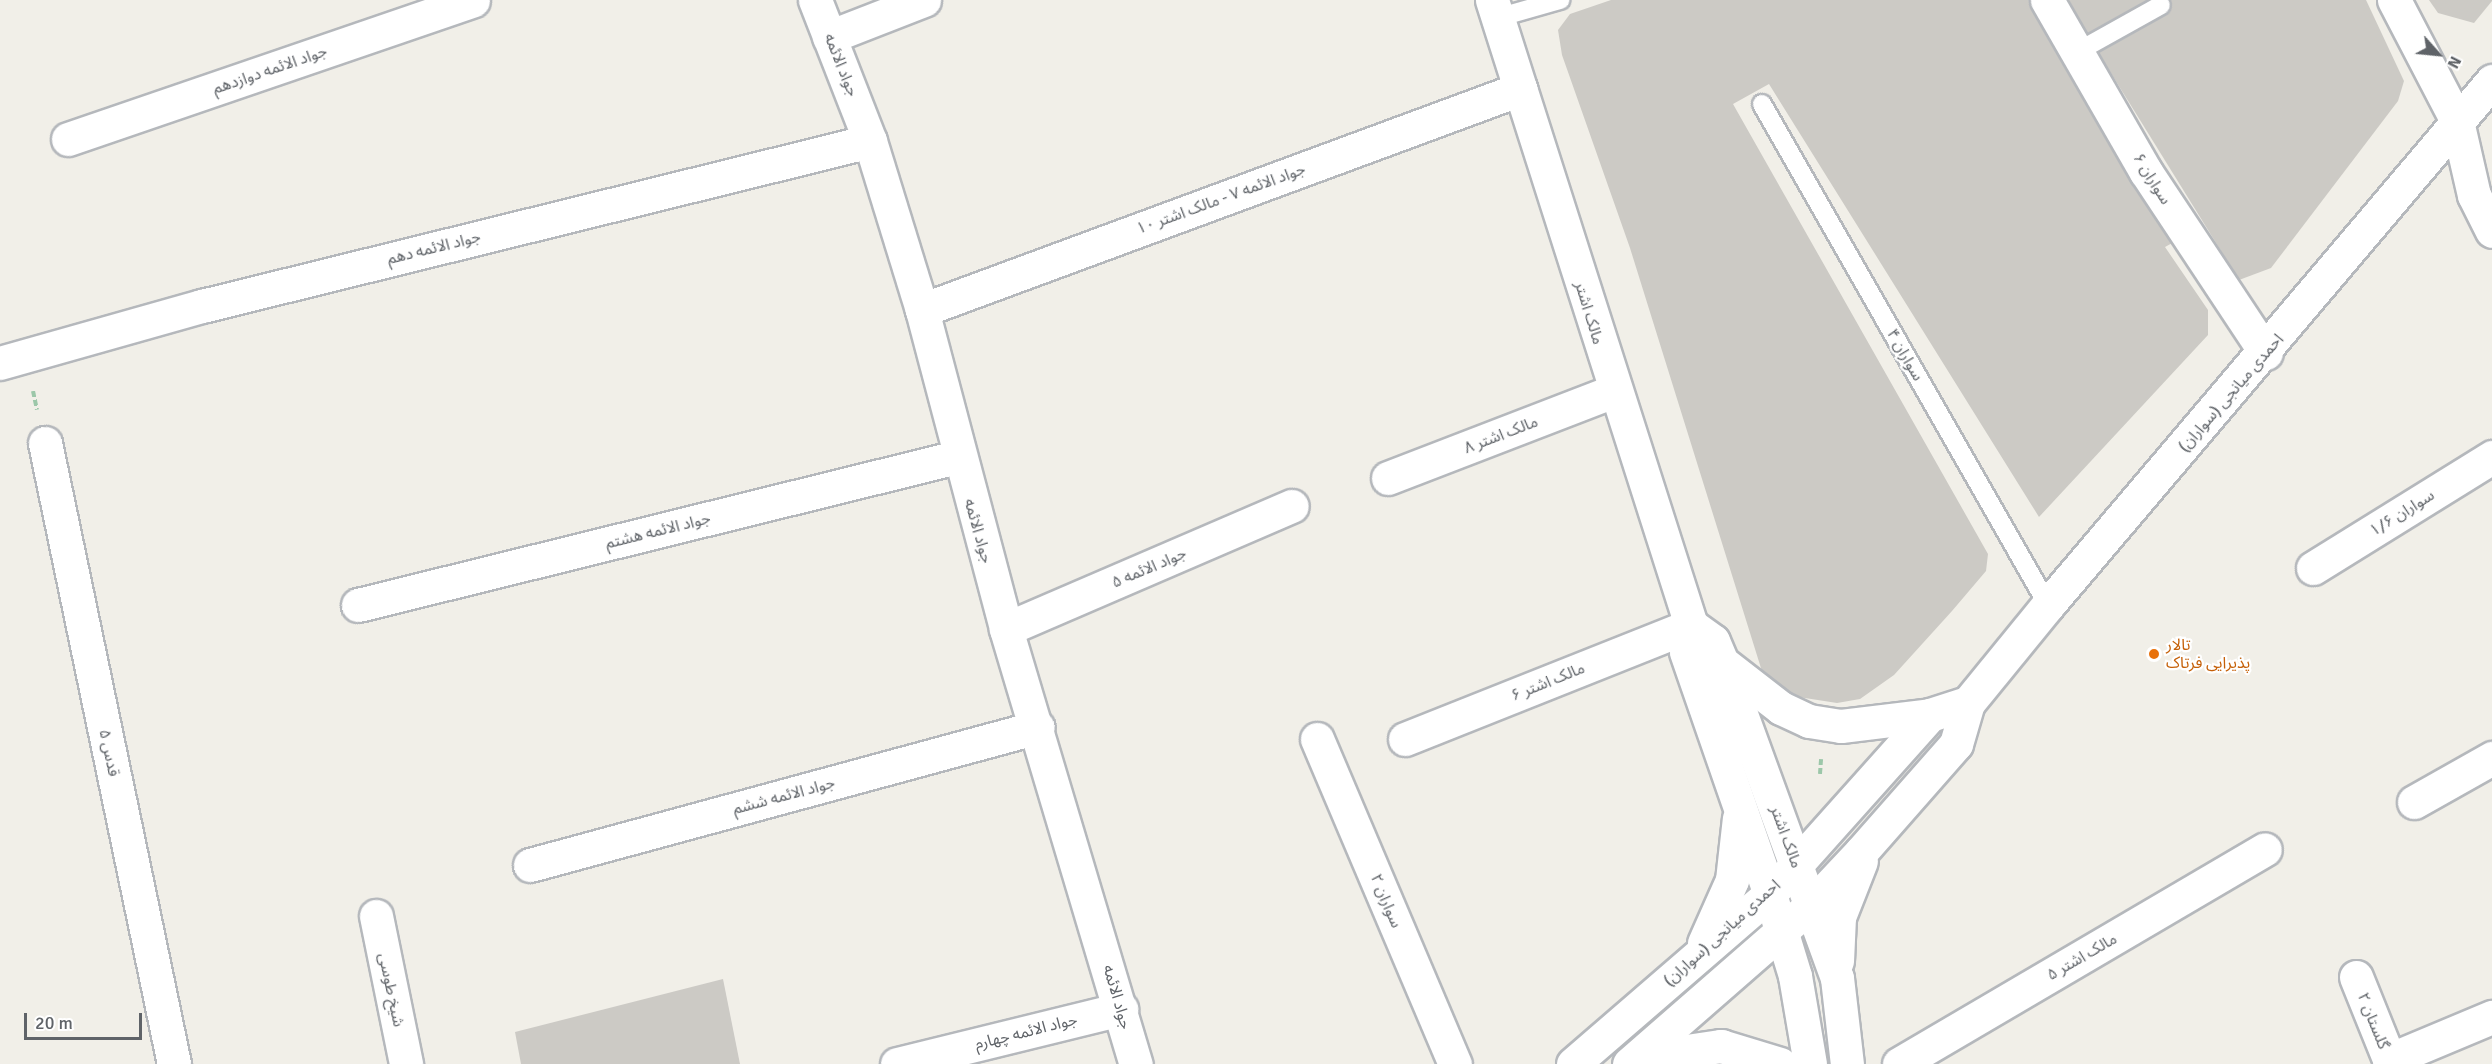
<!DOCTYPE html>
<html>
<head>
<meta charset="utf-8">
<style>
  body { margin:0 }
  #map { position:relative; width:2492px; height:1064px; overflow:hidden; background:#f1efe8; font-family:Signika,"Noto Sans Arabic",sans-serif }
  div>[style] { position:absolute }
  .building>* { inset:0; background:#cccac5 }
  .path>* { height:4px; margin-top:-2px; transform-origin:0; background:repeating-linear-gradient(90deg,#9cc7a9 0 6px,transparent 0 9px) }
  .roads { filter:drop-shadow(2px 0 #b5b8bc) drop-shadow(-2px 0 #b5b8bc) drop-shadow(0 2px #b5b8bc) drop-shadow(0 -2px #b5b8bc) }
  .lane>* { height:18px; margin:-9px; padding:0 9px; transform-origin:9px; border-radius:9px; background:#fff }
  .street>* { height:33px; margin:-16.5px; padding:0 16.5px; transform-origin:16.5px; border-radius:16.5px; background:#fff }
  .secondary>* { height:33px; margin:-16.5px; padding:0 16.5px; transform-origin:16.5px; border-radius:16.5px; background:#fff }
  .dots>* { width:16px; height:16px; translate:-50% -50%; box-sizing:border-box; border:3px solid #fff; border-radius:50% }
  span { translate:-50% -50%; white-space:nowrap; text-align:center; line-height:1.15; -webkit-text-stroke:4.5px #fff; paint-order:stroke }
  .street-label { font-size:16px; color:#5f6368 }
  .food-label { font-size:16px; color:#c56008 }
  .left { translate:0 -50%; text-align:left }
  .north { position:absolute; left:2408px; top:24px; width:60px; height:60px; -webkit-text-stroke:4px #fff; paint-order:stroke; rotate:117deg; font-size:16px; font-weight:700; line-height:24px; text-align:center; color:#5f6368 }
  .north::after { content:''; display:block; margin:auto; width:21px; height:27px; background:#5f6368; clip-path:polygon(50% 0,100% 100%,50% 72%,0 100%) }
  .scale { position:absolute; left:24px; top:1013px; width:118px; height:27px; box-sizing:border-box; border:3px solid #5f6368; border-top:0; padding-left:8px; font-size:18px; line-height:21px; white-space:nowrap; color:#5f6368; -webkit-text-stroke:4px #fff; paint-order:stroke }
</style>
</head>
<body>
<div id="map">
  <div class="building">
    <div style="clip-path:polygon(1611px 0,2029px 0,2174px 242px,2165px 247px,2208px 310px,2208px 335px,2039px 517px,1769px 84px,1733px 104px,1988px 554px,1986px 571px,1952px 611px,1894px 675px,1860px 699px,1837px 703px,1792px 696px,1765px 681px,1630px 248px,1562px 55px,1558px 30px,1570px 14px)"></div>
    <div style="clip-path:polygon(2069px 0,2160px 0,2089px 39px)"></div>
    <div style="clip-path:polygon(2162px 0,2366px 0,2404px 81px,2398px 101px,2271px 268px,2239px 280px,2096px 49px)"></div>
    <div style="clip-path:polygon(2429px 0,2492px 0,2492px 1px,2474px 23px,2438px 13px)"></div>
    <div style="clip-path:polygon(723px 979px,740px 1064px,521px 1064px,515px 1032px)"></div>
  </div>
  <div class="path">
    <div style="left:33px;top:391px;width:19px;rotate:78deg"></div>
    <div style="left:1820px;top:774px;width:15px;rotate:-86deg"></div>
  </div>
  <div class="roads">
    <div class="lane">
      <div style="left:1497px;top:18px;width:66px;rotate:-15.9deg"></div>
      <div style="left:2077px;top:52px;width:96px;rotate:-29.2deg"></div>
      <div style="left:1762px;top:104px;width:577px;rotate:60.28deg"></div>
    </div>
    <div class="street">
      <div style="left:2047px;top:0;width:198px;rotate:60.1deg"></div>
      <div style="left:2146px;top:172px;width:217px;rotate:56.5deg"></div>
      <div style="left:829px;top:37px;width:102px;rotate:-21.3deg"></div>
      <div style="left:2457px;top:121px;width:76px;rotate:77.1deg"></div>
      <div style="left:2474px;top:195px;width:40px;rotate:63.4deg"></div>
      <div style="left:68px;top:139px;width:428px;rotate:-18.9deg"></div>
      <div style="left:922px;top:310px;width:638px;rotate:-20.28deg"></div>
      <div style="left:0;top:363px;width:210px;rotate:-15.8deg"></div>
      <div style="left:202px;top:306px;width:688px;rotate:-13.87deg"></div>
      <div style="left:45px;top:443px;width:634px;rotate:78.26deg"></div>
      <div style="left:1388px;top:478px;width:241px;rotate:-21.1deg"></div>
      <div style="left:2313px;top:568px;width:211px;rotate:-31.8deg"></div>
      <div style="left:358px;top:605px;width:617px;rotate:-13.88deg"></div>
      <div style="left:1006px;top:629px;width:311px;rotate:-23.3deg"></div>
      <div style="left:1317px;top:739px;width:353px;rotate:67deg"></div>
      <div style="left:1405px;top:739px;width:308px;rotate:-21.7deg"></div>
      <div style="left:2414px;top:802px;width:90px;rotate:-29.4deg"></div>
      <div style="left:530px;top:865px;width:526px;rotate:-15.2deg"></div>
      <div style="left:376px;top:916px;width:151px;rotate:78.5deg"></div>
      <div style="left:2356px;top:977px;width:94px;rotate:68.1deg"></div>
      <div style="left:2389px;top:1060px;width:112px;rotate:-22.7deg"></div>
      <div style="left:897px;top:1064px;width:231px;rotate:-13.8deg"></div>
      <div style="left:1899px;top:1064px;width:424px;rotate:-30.4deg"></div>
    </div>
    <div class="secondary">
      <div style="left:815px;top:0;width:151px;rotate:68.7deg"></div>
      <div style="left:870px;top:141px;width:177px;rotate:72.9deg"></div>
      <div style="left:922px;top:310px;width:330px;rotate:75.2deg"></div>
      <div style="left:1006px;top:629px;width:454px;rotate:73.4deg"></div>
      <div style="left:1492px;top:0;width:656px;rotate:72.34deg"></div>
      <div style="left:1691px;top:625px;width:27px;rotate:100deg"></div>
      <div style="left:1686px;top:652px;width:256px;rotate:70.9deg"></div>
      <div style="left:1770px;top:894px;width:86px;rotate:73deg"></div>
      <div style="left:1795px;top:976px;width:89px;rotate:80.3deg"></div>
      <div style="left:2394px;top:0;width:136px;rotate:62.5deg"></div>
      <div style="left:1691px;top:625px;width:27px;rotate:36deg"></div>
      <div style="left:1713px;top:641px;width:23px;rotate:67deg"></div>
      <div style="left:1722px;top:662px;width:336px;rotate:70deg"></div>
      <div style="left:1837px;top:978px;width:87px;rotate:83.4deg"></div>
      <div style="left:1723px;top:663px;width:73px;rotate:37.8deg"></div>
      <div style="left:1781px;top:708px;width:31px;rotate:25deg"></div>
      <div style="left:1809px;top:721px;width:32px;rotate:9deg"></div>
      <div style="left:1841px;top:726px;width:90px;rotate:-7deg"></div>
      <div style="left:1704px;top:943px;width:69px;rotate:-66deg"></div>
      <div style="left:1732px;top:880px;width:62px;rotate:-83.6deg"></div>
      <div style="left:1837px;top:961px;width:44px;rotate:-87.4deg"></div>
      <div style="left:1839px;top:917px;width:60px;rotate:-68.6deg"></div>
      <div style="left:1573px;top:1064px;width:260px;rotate:-40.8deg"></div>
      <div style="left:1770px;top:894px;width:240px;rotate:-48.2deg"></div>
      <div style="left:1930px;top:715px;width:40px;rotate:-18deg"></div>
      <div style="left:1629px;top:1064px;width:242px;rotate:-41.1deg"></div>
      <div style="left:1811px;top:905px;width:73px;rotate:-46.7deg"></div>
      <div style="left:1861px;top:852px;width:144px;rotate:-48.7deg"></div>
      <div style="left:1956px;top:744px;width:43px;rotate:-73.7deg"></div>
      <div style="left:1968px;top:703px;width:127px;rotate:-50.8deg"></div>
      <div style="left:2048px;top:605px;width:687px;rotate:-49.72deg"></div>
      <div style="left:1649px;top:1064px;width:26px;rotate:-25deg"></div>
      <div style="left:1673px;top:1053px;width:49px;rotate:-8.3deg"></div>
      <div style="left:1721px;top:1046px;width:62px;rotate:17deg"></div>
    </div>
  </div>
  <div class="dots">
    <div style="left:2154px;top:654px;background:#e8710a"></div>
  </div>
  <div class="street-label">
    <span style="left:841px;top:65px;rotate:68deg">جواد الائمه</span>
    <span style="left:270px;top:70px;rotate:-19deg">جواد الائمه دوازدهم</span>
    <span style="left:2152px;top:179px;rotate:58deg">سواران ۶</span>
    <span style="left:1221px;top:199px;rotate:-20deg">جواد الائمه ۷ - مالک اشتر ۱۰</span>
    <span style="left:434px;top:248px;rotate:-14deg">جواد الائمه دهم</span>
    <span style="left:1589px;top:313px;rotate:73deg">مالک اشتر</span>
    <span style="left:1905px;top:355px;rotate:60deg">سواران ۴</span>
    <span style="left:2231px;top:393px;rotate:-49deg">احمدی میانجی (سواران)</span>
    <span style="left:1501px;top:435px;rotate:-21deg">مالک اشتر ۸</span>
    <span style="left:2402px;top:513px;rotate:-32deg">سواران ۱/۶</span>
    <span style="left:658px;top:531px;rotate:-14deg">جواد الائمه هشتم</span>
    <span style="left:978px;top:531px;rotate:74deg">جواد الائمه</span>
    <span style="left:1149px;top:568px;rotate:-23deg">جواد الائمه ۵</span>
    <span style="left:1548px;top:682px;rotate:-22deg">مالک اشتر ۶</span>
    <span style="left:109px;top:753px;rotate:78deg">قدس ۵</span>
    <span style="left:784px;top:796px;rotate:-15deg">جواد الائمه ششم</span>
    <span style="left:1786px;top:837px;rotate:70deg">مالک اشتر</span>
    <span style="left:1386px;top:901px;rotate:67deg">سواران ۲</span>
    <span style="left:1722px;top:933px;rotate:-42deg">احمدی میانجی (سواران)</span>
    <span style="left:2082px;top:957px;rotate:-30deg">مالک اشتر ۵</span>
    <span style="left:391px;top:990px;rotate:78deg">شیخ طوسی</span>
    <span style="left:1117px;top:997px;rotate:74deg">جواد الائمه</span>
    <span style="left:2373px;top:1021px;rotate:68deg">گلستان ۲</span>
    <span style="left:1026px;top:1032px;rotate:-14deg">جواد الائمه چهارم</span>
  </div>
  <div class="food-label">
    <span class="left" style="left:2166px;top:654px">تالار<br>پذیرایی فرتاک</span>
  </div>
  <div class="north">N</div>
  <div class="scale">20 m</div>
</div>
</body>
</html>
